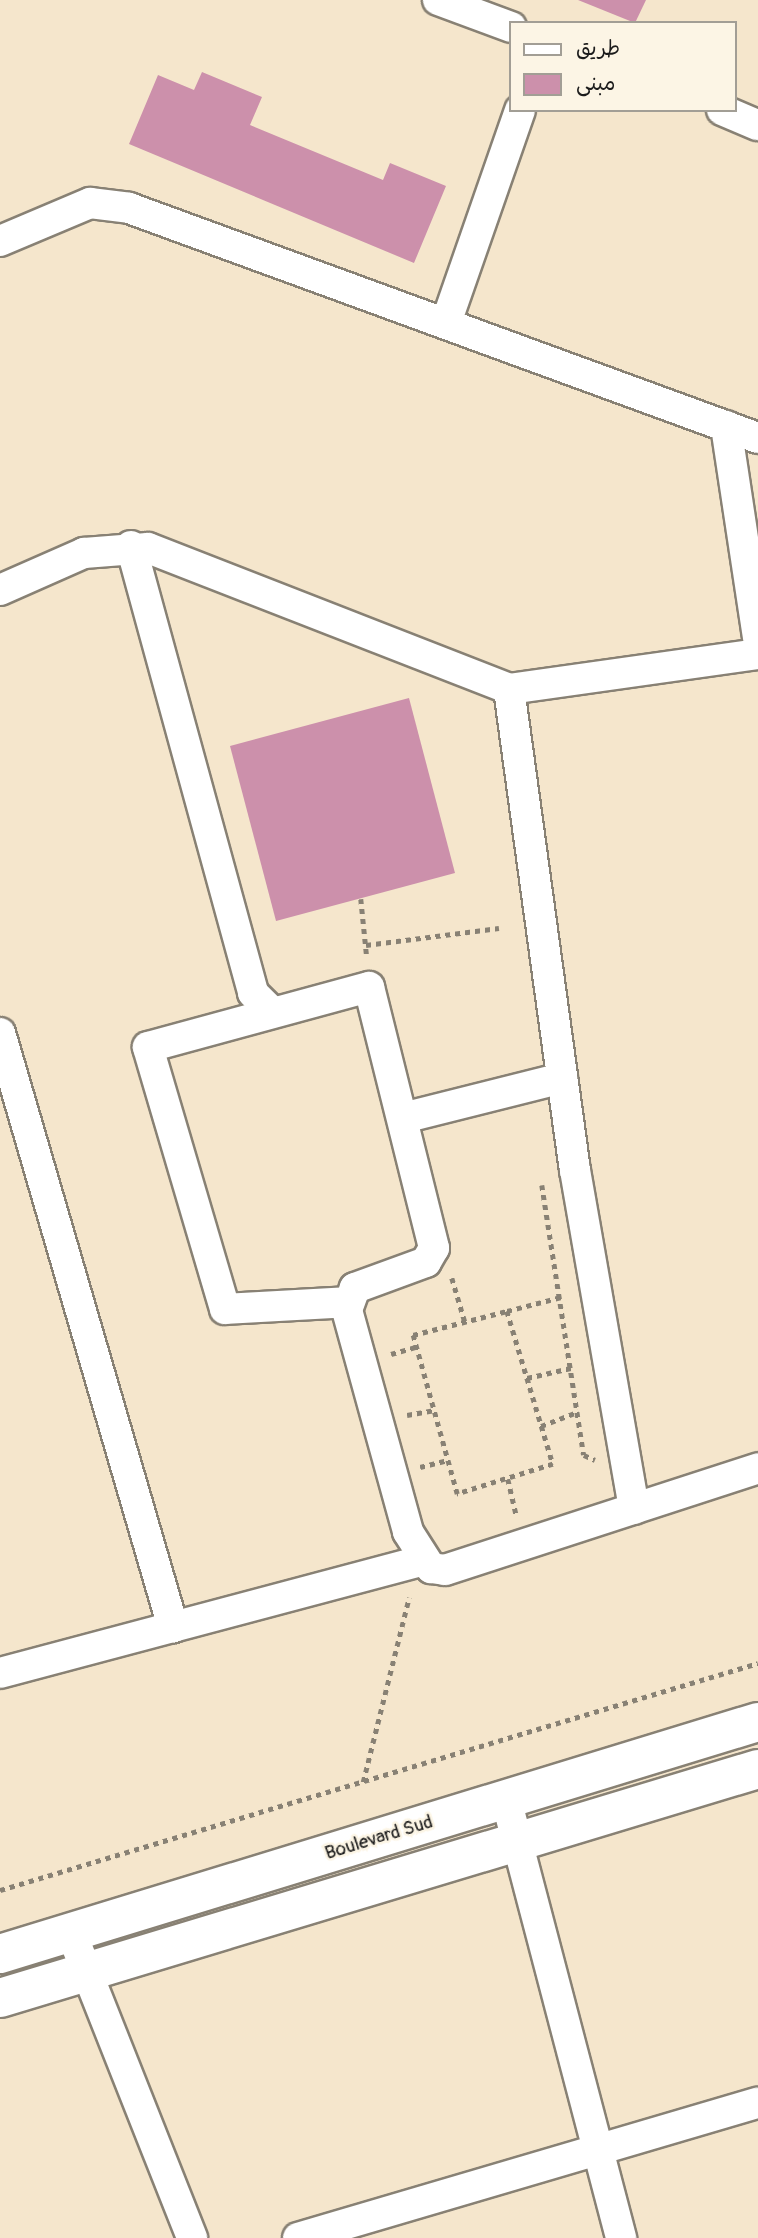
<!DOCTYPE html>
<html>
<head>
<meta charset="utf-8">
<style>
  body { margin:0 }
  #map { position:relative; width:758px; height:2238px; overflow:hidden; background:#f5e6cc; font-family:Pangolin,"Playpen Sans Arabic",sans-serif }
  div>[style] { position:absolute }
  .building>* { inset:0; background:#cc90ab }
  .path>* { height:4.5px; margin-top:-2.25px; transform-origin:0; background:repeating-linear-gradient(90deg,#888174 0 5px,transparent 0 10px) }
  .roads { filter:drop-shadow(2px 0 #888174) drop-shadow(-2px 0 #888174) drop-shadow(0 2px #888174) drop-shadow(0 -2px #888174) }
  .street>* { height:30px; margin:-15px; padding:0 15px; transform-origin:15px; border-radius:15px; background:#fff }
  .secondary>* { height:38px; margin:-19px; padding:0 19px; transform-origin:19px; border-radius:19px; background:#fff }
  span { translate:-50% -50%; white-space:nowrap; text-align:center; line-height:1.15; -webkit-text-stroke:5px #fcf5e5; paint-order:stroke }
  .street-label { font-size:19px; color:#1c1c1c }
  .legend { position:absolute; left:509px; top:21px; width:228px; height:91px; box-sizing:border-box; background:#fcf5e5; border:2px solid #a29e95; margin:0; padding:9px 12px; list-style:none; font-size:21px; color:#1c1c1c }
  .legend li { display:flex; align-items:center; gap:14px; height:35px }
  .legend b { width:35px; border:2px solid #a29e95 }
</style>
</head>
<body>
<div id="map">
  <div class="building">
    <div style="clip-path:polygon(578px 0,646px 0,635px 23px)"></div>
    <div style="clip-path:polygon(202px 72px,262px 97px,250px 125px,383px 180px,390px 163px,446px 186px,414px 263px,129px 144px,158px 75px,194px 90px)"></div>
    <div style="clip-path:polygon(409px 698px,455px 873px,276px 921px,230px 746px)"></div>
  </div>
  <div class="path">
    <div style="left:361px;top:899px;width:59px;rotate:84.2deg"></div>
    <div style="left:366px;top:945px;width:134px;rotate:-7.3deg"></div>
    <div style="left:542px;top:1185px;width:273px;rotate:81.2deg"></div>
    <div style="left:584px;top:1455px;width:12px;rotate:24deg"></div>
    <div style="left:452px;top:1278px;width:46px;rotate:73.5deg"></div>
    <div style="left:507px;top:1311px;width:160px;rotate:73.3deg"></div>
    <div style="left:553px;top:1464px;width:101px;rotate:162.6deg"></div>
    <div style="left:457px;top:1494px;width:165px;rotate:-105.5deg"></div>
    <div style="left:413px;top:1335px;width:97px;rotate:-14.3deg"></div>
    <div style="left:507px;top:1311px;width:56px;rotate:-14.5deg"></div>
    <div style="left:391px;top:1354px;width:26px;rotate:-16deg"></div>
    <div style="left:527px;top:1378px;width:45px;rotate:-12.8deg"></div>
    <div style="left:407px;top:1415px;width:27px;rotate:-10deg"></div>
    <div style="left:541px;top:1426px;width:40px;rotate:-21deg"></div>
    <div style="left:420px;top:1467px;width:29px;rotate:-14deg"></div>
    <div style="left:508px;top:1479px;width:37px;rotate:77deg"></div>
    <div style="left:363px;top:1782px;width:190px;rotate:-76deg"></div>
    <div style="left:0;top:1890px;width:791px;rotate:-16.67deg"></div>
  </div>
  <div class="roads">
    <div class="street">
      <div style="left:438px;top:0;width:78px;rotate:20.3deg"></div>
      <div style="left:722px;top:110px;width:39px;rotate:23deg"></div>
      <div style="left:0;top:241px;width:98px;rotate:-22.9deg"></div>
      <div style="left:90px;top:203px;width:39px;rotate:7deg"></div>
      <div style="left:129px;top:208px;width:670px;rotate:20.09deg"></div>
      <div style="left:447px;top:320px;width:222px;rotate:-70.8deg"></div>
      <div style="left:726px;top:426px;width:214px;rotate:81.4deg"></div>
      <div style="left:131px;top:546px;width:463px;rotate:74.7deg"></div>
      <div style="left:253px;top:993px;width:24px;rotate:45deg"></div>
      <div style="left:0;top:590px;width:92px;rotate:-23.8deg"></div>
      <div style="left:84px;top:553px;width:64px;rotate:-4.5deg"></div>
      <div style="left:148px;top:548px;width:388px;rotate:21.3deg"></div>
      <div style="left:509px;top:689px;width:251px;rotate:-8deg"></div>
      <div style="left:509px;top:689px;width:486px;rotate:82.2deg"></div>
      <div style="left:575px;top:1170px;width:344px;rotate:80.1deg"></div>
      <div style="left:0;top:1033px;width:619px;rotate:73.76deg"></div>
      <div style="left:403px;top:1118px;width:164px;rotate:-14.1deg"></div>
      <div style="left:349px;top:1302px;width:124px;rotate:176.8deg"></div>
      <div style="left:225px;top:1309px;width:273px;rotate:-106.4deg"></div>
      <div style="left:148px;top:1047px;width:229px;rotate:-15.2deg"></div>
      <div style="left:369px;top:987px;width:269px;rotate:76deg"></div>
      <div style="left:434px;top:1248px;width:16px;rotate:120deg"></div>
      <div style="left:426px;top:1262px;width:76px;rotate:159.9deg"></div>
      <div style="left:355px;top:1288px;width:23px;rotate:110deg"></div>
      <div style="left:347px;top:1310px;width:230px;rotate:74.6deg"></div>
      <div style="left:408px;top:1532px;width:43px;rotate:57.4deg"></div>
      <div style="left:431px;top:1568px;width:14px;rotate:8deg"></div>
      <div style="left:445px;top:1570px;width:329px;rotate:-18deg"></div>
      <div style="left:0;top:1673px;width:437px;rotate:-14.9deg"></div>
      <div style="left:506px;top:1799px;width:454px;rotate:75.3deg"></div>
      <div style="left:71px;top:1932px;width:329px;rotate:68.4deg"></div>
      <div style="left:298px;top:2238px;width:479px;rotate:-16.4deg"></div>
    </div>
    <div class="secondary">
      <div style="left:0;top:1954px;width:793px;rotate:-17.02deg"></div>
      <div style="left:0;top:1998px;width:792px;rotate:-16.81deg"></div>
    </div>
  </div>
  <div class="street-label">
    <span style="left:379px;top:1838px;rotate:-17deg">Boulevard Sud</span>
  </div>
  <ul class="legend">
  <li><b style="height:9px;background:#fff"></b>طريق</li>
  <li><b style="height:19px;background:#cc90ab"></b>مبنى</li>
  </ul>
</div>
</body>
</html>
